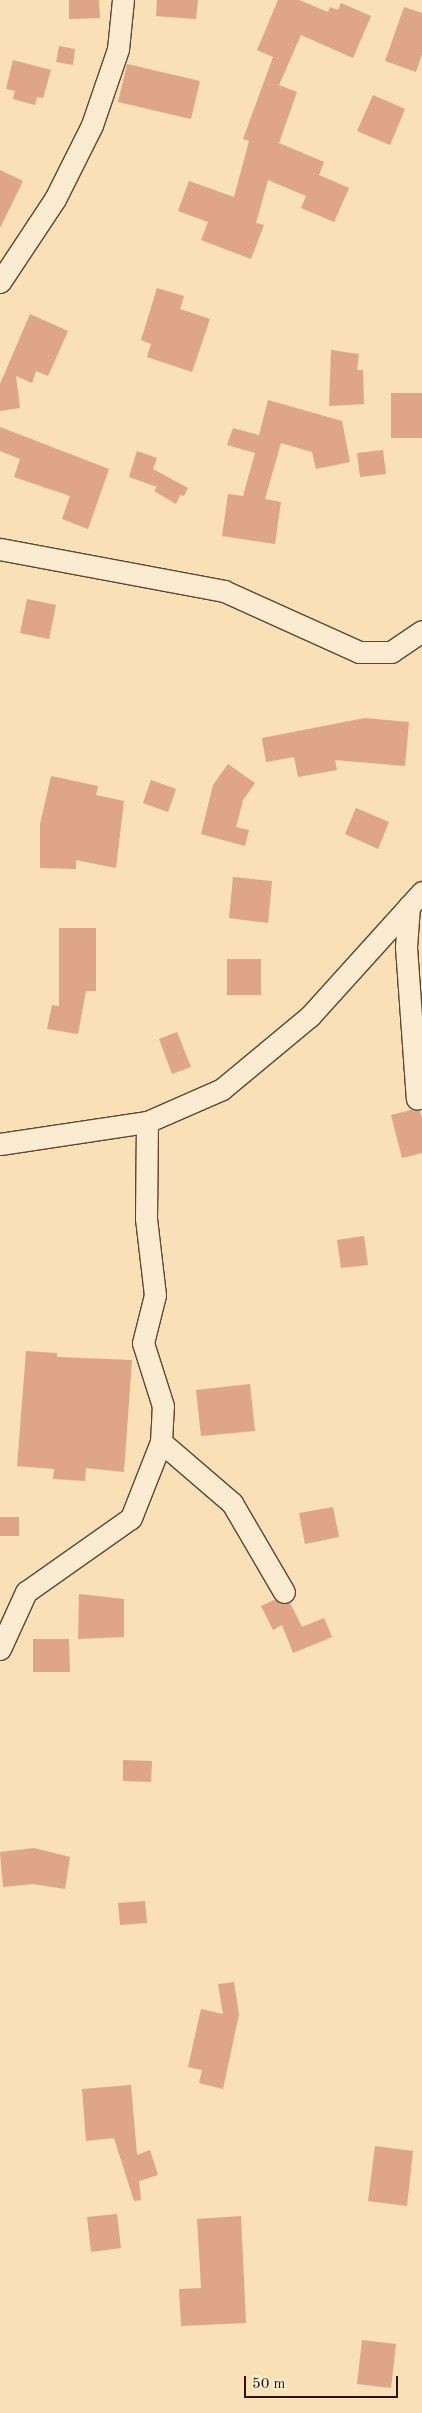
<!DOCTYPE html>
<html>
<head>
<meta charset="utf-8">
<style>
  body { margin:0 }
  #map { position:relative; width:422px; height:2413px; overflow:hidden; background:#f9e0b7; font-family:"Old Standard TT",serif }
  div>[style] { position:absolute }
  .building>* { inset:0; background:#dea587 }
  .roads { filter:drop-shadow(1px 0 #5c4631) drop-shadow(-1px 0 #5c4631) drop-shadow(0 1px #5c4631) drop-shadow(0 -1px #5c4631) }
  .minor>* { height:21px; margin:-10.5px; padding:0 10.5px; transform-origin:10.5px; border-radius:10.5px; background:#fbebd0 }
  span { translate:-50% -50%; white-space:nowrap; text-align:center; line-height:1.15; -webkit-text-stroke:5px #fbebd0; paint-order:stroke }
  .scale { position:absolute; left:244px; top:2376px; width:154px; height:22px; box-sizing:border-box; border:2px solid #281304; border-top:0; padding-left:6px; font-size:15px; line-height:18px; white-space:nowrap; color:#281304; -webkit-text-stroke:4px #fbebd0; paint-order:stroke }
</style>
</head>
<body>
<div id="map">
  <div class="building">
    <div style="clip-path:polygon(69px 0,99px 0,100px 18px,69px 19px)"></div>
    <div style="clip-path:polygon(157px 0,198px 0,196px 19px,156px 16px)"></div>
    <div style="clip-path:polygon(278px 0,299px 0,328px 12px,330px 7px,338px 10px,341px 3px,371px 16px,353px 58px,301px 35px,279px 85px,297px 92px,279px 143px,324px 162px,319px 175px,349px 188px,334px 222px,301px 208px,306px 196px,268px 180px,256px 223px,264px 225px,251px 259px,201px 240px,208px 222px,178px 211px,189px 181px,234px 197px,249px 141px,243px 139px,273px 57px,257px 50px)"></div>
    <div style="clip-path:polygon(404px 7px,422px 13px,422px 54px,416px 72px,385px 61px)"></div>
    <div style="clip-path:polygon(59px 46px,75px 49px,73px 65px,56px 62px)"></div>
    <div style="clip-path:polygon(13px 60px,51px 70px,43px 98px,37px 97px,35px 105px,13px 99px,15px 91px,6px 89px)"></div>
    <div style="clip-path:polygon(127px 64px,200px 81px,191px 119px,118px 102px)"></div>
    <div style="clip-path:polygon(373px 95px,405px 109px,390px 145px,357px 131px)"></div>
    <div style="clip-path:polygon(0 170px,23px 181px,0 228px)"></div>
    <div style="clip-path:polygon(157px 288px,184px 296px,180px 309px,210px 319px,192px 372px,147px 357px,151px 344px,141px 340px)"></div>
    <div style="clip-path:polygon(30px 314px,68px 331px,48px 376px,36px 371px,32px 383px,16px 376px,20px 408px,0 411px,0 384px)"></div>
    <div style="clip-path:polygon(331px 350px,359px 354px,357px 370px,363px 370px,364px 404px,329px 406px)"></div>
    <div style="clip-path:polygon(391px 393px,422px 393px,422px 438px,391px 438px)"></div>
    <div style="clip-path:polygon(268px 400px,342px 421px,350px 462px,316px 469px,312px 452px,281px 443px,265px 499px,281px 502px,275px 544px,222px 536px,228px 494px,243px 496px,255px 453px,227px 445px,233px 428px,259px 435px)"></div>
    <div style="clip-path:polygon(0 427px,109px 469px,88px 529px,62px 519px,70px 496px,14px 477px,20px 459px,0 451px)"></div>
    <div style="clip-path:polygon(383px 450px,386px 474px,360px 477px,357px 453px)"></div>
    <div style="clip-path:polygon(137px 451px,157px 458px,153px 469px,188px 488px,184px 496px,180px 495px,176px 504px,154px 491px,157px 487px,129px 477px)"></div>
    <div style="clip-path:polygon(27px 599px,56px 605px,49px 639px,20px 633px)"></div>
    <div style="clip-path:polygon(365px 718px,409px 722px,405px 766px,335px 760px,337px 770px,298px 777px,294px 757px,266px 762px,262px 738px)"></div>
    <div style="clip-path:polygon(228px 764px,255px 783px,243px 800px,236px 827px,249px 830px,245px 846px,201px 834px,213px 785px)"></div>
    <div style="clip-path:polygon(51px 776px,98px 786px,96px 795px,124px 801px,116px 868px,76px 860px,76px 869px,40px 868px,40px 824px)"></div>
    <div style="clip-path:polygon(151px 780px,176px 789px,168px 812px,143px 803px)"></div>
    <div style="clip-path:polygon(356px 808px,389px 822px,378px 849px,345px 834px)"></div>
    <div style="clip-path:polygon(233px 877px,272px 881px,268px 923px,229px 918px)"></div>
    <div style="clip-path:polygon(59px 928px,96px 928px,96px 991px,86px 991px,78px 1034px,47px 1029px,52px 1005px,59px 1006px)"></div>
    <div style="clip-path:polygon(227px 959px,261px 959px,261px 995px,227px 995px)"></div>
    <div style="clip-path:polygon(177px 1032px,191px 1067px,172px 1074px,159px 1039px)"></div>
    <div style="clip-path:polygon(411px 1110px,420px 1111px,422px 1118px,422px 1153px,402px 1158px,391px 1115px)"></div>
    <div style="clip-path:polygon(364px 1236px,368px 1265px,341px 1268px,337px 1240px)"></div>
    <div style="clip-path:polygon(26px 1351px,57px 1353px,57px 1357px,132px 1360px,124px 1472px,86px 1468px,85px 1481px,53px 1479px,54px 1469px,17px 1466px)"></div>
    <div style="clip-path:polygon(250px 1384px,255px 1431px,201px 1436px,196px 1390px)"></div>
    <div style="clip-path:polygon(333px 1507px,339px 1537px,305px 1544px,299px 1513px)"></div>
    <div style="clip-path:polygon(0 1517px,19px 1517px,19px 1536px,0 1536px)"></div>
    <div style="clip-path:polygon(79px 1594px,124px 1599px,124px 1637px,78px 1639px)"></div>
    <div style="clip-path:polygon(274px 1600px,290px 1603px,302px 1627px,324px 1618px,332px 1637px,293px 1653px,282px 1625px,273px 1630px,261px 1606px)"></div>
    <div style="clip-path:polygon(33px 1639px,69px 1639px,70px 1672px,33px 1672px)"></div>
    <div style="clip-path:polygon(123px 1760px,152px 1761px,151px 1782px,123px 1781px)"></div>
    <div style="clip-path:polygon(34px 1848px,70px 1857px,65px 1889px,33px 1884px,3px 1887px,0 1852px)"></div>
    <div style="clip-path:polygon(145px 1901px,147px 1923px,120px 1925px,118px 1903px)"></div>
    <div style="clip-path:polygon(234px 1982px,239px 2014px,223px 2089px,199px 2083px,202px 2070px,188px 2067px,201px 2009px,223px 2014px,218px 1984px)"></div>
    <div style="clip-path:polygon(131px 2085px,137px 2155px,150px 2150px,158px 2175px,139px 2181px,141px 2200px,134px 2201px,114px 2138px,86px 2141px,82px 2089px)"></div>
    <div style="clip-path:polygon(375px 2146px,413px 2151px,407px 2206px,368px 2201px)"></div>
    <div style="clip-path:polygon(117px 2214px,121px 2248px,91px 2252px,87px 2217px)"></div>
    <div style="clip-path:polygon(241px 2216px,246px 2323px,181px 2326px,179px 2289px,201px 2288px,197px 2219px)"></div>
    <div style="clip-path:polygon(362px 2340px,396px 2344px,391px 2388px,357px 2384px)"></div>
  </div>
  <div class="roads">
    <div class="minor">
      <div style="left:0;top:282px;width:100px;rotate:-56.5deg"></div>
      <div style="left:55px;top:199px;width:83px;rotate:-63.4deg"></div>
      <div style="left:92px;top:125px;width:80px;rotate:-71.1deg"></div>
      <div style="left:118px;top:49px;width:49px;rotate:-84.2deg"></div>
      <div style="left:0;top:549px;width:228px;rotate:10.6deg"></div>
      <div style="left:224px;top:591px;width:148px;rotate:24.3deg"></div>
      <div style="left:359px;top:652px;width:32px"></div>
      <div style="left:391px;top:652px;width:37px;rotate:-34deg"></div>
      <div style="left:409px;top:906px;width:41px;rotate:94.2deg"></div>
      <div style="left:406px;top:947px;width:152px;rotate:85.9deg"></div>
      <div style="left:0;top:1144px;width:149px;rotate:-8.5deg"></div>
      <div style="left:147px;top:1122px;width:82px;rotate:-23.7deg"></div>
      <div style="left:222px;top:1089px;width:114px;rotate:-39.7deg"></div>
      <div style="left:310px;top:1016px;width:167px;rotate:-47.9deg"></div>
      <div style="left:161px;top:1442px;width:94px;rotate:40.7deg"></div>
      <div style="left:232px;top:1503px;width:103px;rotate:59.7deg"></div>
      <div style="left:0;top:1649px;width:63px;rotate:-65.5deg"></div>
      <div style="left:26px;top:1592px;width:128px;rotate:-35.2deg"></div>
      <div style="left:131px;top:1518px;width:82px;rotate:-68.5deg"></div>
      <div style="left:161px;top:1442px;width:36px;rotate:-87deg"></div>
      <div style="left:163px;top:1406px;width:66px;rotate:-107.6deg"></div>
      <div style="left:143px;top:1343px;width:49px;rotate:-76deg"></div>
      <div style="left:155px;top:1295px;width:78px;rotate:-96.7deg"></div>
      <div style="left:146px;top:1218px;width:96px;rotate:-89.4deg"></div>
    </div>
  </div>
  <div class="scale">50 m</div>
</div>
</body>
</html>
